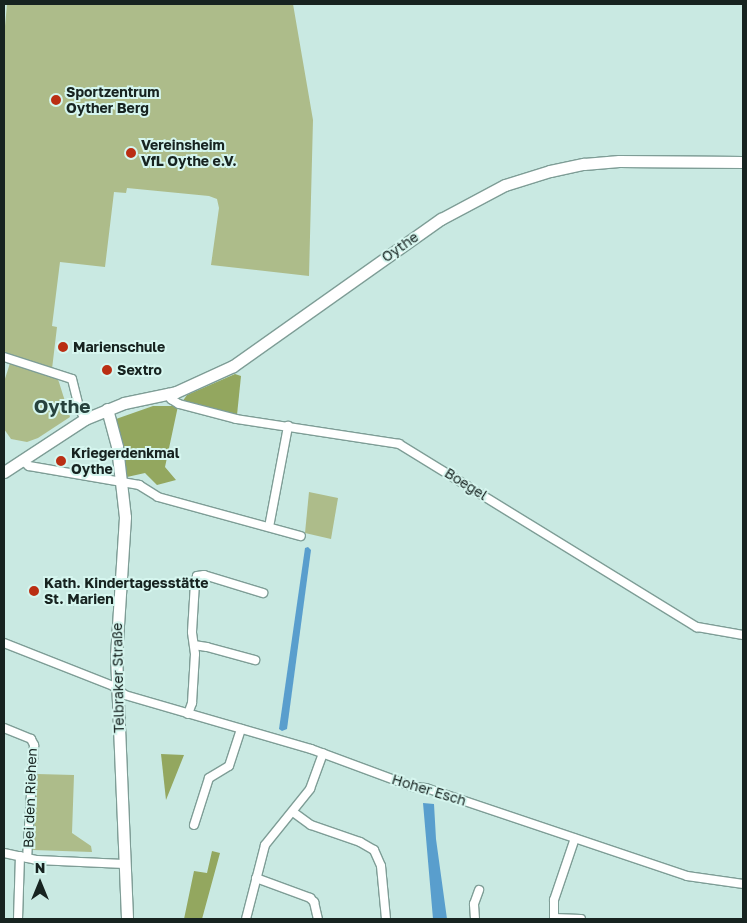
<!DOCTYPE html>
<html>
<head>
<meta charset="utf-8">
<style>
  body { margin:0 }
  #map { position:relative; width:747px; height:923px; overflow:hidden; background:#c9e9e2; font-family:"Golos Text",sans-serif }
  div>[style] { position:absolute }
  .green>* { inset:0; background:#adbc8a }
  .forest>* { inset:0; background:#93a75f }
  .water>* { inset:0; background:#599ecd }
  .roads { filter:drop-shadow(1px 0 #7e9d96) drop-shadow(-1px 0 #7e9d96) drop-shadow(0 1px #7e9d96) drop-shadow(0 -1px #7e9d96) }
  .street>* { height:8px; margin:-4px; padding:0 4px; transform-origin:4px; border-radius:4px; background:#fff }
  .secondary>* { height:11px; margin:-5.5px; padding:0 5.5px; transform-origin:5.5px; border-radius:5.5px; background:#fff }
  .dots>* { width:14px; height:14px; translate:-50% -50%; box-sizing:border-box; border:2px solid #d6f6ef; border-radius:50% }
  span { translate:-50% -50%; white-space:nowrap; text-align:center; line-height:1.15; -webkit-text-stroke:4px #d6f6ef; paint-order:stroke }
  .poi-label { font-size:14px; color:#172320; font-weight:700 }
  .left { translate:0 -50%; text-align:left }
  .street-label { font-size:14px; color:#172320 }
  .district-label { font-size:19px; color:#27423d; font-weight:700 }
  .frame { position:absolute; inset:0; border:5px solid #172320; pointer-events:none }
  .north { position:absolute; left:15px; top:858px; width:50px; height:50px; -webkit-text-stroke:4px #d6f6ef; paint-order:stroke; rotate:0deg; font-size:14px; font-weight:700; line-height:20px; text-align:center; color:#172320 }
  .north::after { content:''; display:block; margin:auto; width:18px; height:22px; background:#172320; clip-path:polygon(50% 0,100% 100%,50% 72%,0 100%) }
</style>
</head>
<body>
<div id="map">
  <div class="green">
    <div style="clip-path:polygon(7px 4px,293px 4px,313px 120px,309px 276px,211px 265px,219px 208px,217px 199px,209px 196px,127px 188px,126px 193px,114px 192px,105px 267px,60px 262px,52px 326px,57px 327px,52px 369px,15px 358px,4px 351px,4px 37px)"></div>
    <div style="clip-path:polygon(10px 363px,57px 376px,70px 417px,38px 438px,27px 442px,11px 439px,4px 429px,4px 382px)"></div>
    <div style="clip-path:polygon(309px 492px,338px 498px,331px 539px,305px 533px)"></div>
    <div style="clip-path:polygon(37px 774px,74px 775px,72px 833px,91px 846px,92px 852px,33px 850px)"></div>
  </div>
  <div class="forest">
    <div style="clip-path:polygon(235px 374px,241px 376px,237px 415px,182px 402px,187px 395px)"></div>
    <div style="clip-path:polygon(153px 406px,178px 406px,165px 467px,176px 480px,157px 485px,145px 473px,127px 477px,116px 419px)"></div>
    <div style="clip-path:polygon(161px 754px,184px 755px,166px 800px)"></div>
    <div style="clip-path:polygon(212px 851px,220px 853px,202px 919px,184px 919px,194px 871px,207px 873px)"></div>
  </div>
  <div class="water">
    <div style="clip-path:polygon(308px 547px,311px 550px,287px 729px,282px 731px,279px 729px,305px 548px)"></div>
    <div style="clip-path:polygon(423px 803px,434px 804px,436px 839px,447px 919px,433px 919px)"></div>
  </div>
  <div class="roads">
    <div class="street">
      <div style="left:4px;top:357px;width:71px;rotate:17.9deg"></div>
      <div style="left:72px;top:379px;width:32px;rotate:76deg"></div>
      <div style="left:80px;top:410px;width:10px;rotate:61deg"></div>
      <div style="left:168px;top:393px;width:7px;rotate:63deg"></div>
      <div style="left:171px;top:399px;width:9px;rotate:32deg"></div>
      <div style="left:179px;top:404px;width:59px;rotate:14.7deg"></div>
      <div style="left:236px;top:419px;width:165px;rotate:8.7deg"></div>
      <div style="left:399px;top:444px;width:350px;rotate:31.6deg"></div>
      <div style="left:697px;top:627px;width:47px;rotate:9.9deg"></div>
      <div style="left:22px;top:460px;width:9px;rotate:41deg"></div>
      <div style="left:29px;top:466px;width:112px;rotate:9.8deg"></div>
      <div style="left:139px;top:485px;width:22px;rotate:32deg"></div>
      <div style="left:158px;top:497px;width:148px;rotate:15.3deg"></div>
      <div style="left:269px;top:527px;width:103px;rotate:-79.3deg"></div>
      <div style="left:4px;top:643px;width:117px;rotate:21.5deg"></div>
      <div style="left:113px;top:686px;width:15px;rotate:37deg"></div>
      <div style="left:125px;top:695px;width:194px;rotate:16.2deg"></div>
      <div style="left:311px;top:749px;width:110px;rotate:20.3deg"></div>
      <div style="left:414px;top:787px;width:12px;rotate:5deg"></div>
      <div style="left:426px;top:788px;width:275px;rotate:18.6deg"></div>
      <div style="left:687px;top:876px;width:57px;rotate:8.1deg"></div>
      <div style="left:194px;top:645px;width:13px;rotate:9deg"></div>
      <div style="left:207px;top:647px;width:50px;rotate:15.2deg"></div>
      <div style="left:188px;top:714px;width:12px;rotate:-70deg"></div>
      <div style="left:192px;top:703px;width:49px;rotate:-86.5deg"></div>
      <div style="left:195px;top:654px;width:22px;rotate:-98deg"></div>
      <div style="left:192px;top:632px;width:49px;rotate:-86.5deg"></div>
      <div style="left:195px;top:583px;width:7px;rotate:-74deg"></div>
      <div style="left:197px;top:576px;width:7px;rotate:-8deg"></div>
      <div style="left:204px;top:575px;width:62px;rotate:17deg"></div>
      <div style="left:4px;top:728px;width:29px;rotate:22deg"></div>
      <div style="left:31px;top:739px;width:7px;rotate:63deg"></div>
      <div style="left:34px;top:745px;width:113px;rotate:93.5deg"></div>
      <div style="left:293px;top:812px;width:22px;rotate:36deg"></div>
      <div style="left:311px;top:825px;width:52px;rotate:19.1deg"></div>
      <div style="left:360px;top:842px;width:16px;rotate:30deg"></div>
      <div style="left:374px;top:850px;width:17px;rotate:66deg"></div>
      <div style="left:381px;top:866px;width:53px;rotate:84.6deg"></div>
      <div style="left:194px;top:825px;width:49px;rotate:-72.3deg"></div>
      <div style="left:209px;top:778px;width:23px;rotate:-31deg"></div>
      <div style="left:229px;top:766px;width:39px;rotate:-72deg"></div>
      <div style="left:4px;top:853px;width:34px;rotate:12deg"></div>
      <div style="left:37px;top:860px;width:87px;rotate:2.6deg"></div>
      <div style="left:256px;top:878px;width:58px;rotate:20.3deg"></div>
      <div style="left:310px;top:898px;width:6px;rotate:45deg"></div>
      <div style="left:314px;top:902px;width:17px;rotate:77deg"></div>
      <div style="left:554px;top:918px;width:27px;rotate:2deg"></div>
      <div style="left:18px;top:919px;width:63px;rotate:-88.2deg"></div>
      <div style="left:246px;top:919px;width:76px;rotate:-75.6deg"></div>
      <div style="left:265px;top:845px;width:72px;rotate:-51.2deg"></div>
      <div style="left:310px;top:789px;width:38px;rotate:-70deg"></div>
      <div style="left:475px;top:919px;width:15px;rotate:-94deg"></div>
      <div style="left:474px;top:904px;width:15px;rotate:-70deg"></div>
      <div style="left:554px;top:919px;width:19px;rotate:-90deg"></div>
      <div style="left:554px;top:900px;width:65px;rotate:-71.3deg"></div>
    </div>
    <div class="secondary">
      <div style="left:107px;top:409px;width:39px;rotate:75deg"></div>
      <div style="left:117px;top:447px;width:70px;rotate:83.5deg"></div>
      <div style="left:125px;top:517px;width:138px;rotate:93.7deg"></div>
      <div style="left:116px;top:655px;width:264px;rotate:87.6deg"></div>
      <div style="left:4px;top:472px;width:97px;rotate:-33.2deg"></div>
      <div style="left:85px;top:419px;width:42px;rotate:-22.3deg"></div>
      <div style="left:124px;top:403px;width:53px;rotate:-11.9deg"></div>
      <div style="left:176px;top:392px;width:63px;rotate:-24.5deg"></div>
      <div style="left:233px;top:366px;width:255px;rotate:-35.3deg"></div>
      <div style="left:441px;top:219px;width:72px;rotate:-28deg"></div>
      <div style="left:505px;top:185px;width:47px;rotate:-17.3deg"></div>
      <div style="left:550px;top:171px;width:35px;rotate:-12deg"></div>
      <div style="left:584px;top:164px;width:35px;rotate:-5deg"></div>
      <div style="left:619px;top:161px;width:124px;rotate:0.5deg"></div>
    </div>
  </div>
  <div class="dots">
    <div style="left:56px;top:100px;background:#ba2e13"></div>
    <div style="left:131px;top:153px;background:#ba2e13"></div>
    <div style="left:63px;top:347px;background:#ba2e13"></div>
    <div style="left:107px;top:370px;background:#ba2e13"></div>
    <div style="left:61px;top:461px;background:#ba2e13"></div>
    <div style="left:34px;top:591px;background:#ba2e13"></div>
  </div>
  <div class="poi-label">
    <span class="left" style="left:66px;top:100px">Sportzentrum<br>Oyther Berg</span>
    <span class="left" style="left:141px;top:153px">Vereinsheim<br>VfL Oythe e.V.</span>
    <span class="left" style="left:73px;top:347px">Marienschule</span>
    <span class="left" style="left:117px;top:370px">Sextro</span>
    <span class="left" style="left:71px;top:461px">Kriegerdenkmal<br>Oythe</span>
    <span class="left" style="left:44px;top:591px">Kath. Kindertagesstätte<br>St. Marien</span>
  </div>
  <div class="street-label">
    <span style="left:400px;top:247px;rotate:-35deg">Oythe</span>
    <span style="left:466px;top:484px;rotate:32deg">Boegel</span>
    <span style="left:118px;top:678px;rotate:-91deg">Telbraker Straße</span>
    <span style="left:429px;top:790px;rotate:17deg">Hoher Esch</span>
    <span style="left:30px;top:798px;rotate:-88deg">Bei den Riehen</span>
  </div>
  <div class="district-label">
    <span style="left:62px;top:406px">Oythe</span>
  </div>
  <div class="frame"></div>
  <div class="north">N</div>
</div>
</body>
</html>
